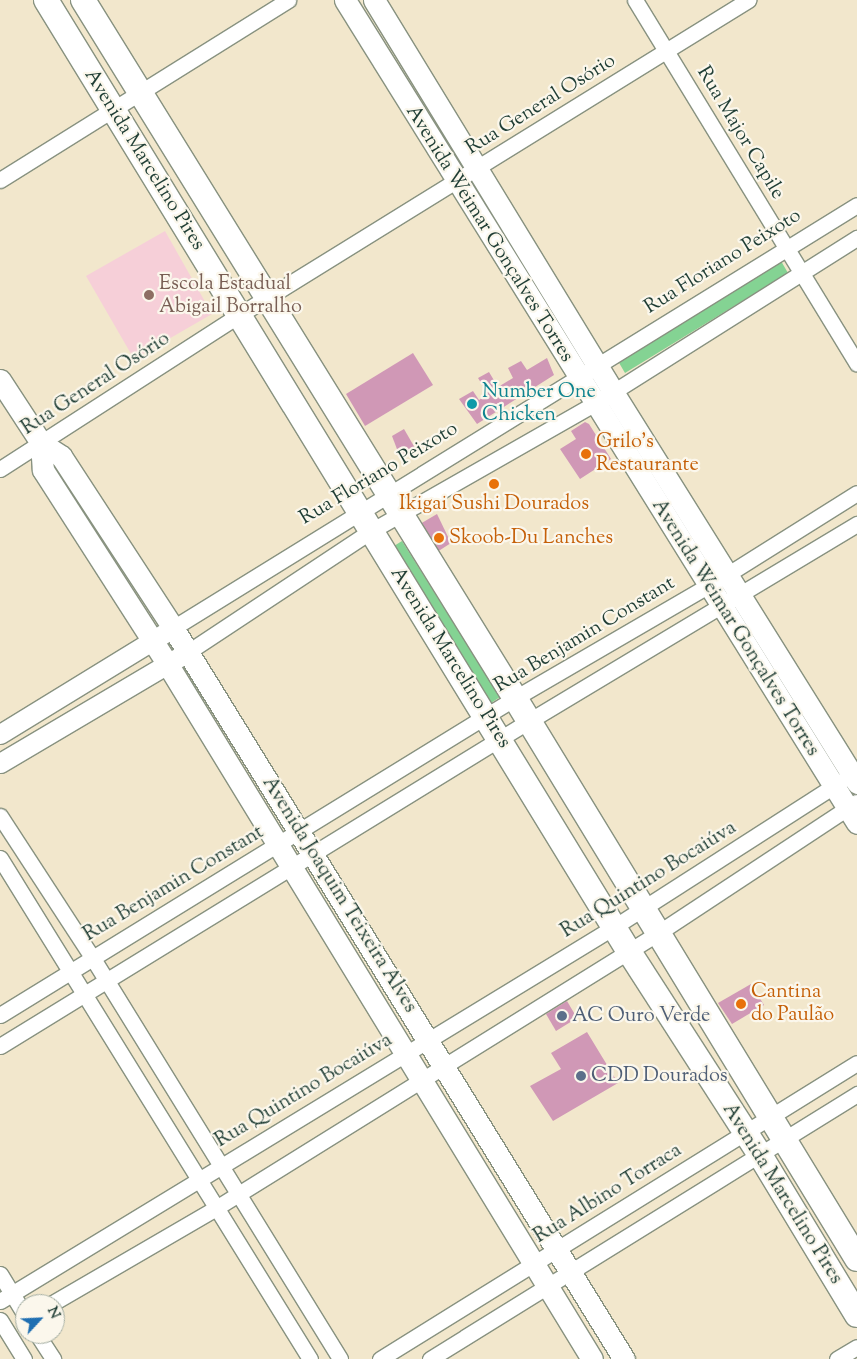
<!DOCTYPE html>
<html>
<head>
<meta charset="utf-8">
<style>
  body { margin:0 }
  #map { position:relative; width:857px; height:1359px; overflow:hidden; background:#f2e7cc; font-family:"Sorts Mill Goudy",serif }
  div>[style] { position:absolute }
  .built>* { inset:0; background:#f6cfd8 }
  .green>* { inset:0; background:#84d393 }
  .building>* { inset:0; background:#d098b6 }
  .roads { filter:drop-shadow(1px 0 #889280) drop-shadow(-1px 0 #889280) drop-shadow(0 1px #889280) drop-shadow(0 -1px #889280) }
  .minor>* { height:15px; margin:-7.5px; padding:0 7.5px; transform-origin:7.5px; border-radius:7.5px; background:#fff }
  .tertiary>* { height:19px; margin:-9.5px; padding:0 9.5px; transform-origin:9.5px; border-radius:9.5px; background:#fff }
  .secondary>* { height:21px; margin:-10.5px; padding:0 10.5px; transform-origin:10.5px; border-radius:10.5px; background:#fff }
  .primary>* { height:24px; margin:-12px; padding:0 12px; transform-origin:12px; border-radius:12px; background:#fff }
  .dots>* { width:14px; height:14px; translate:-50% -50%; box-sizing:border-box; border:2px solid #fbf7ec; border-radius:50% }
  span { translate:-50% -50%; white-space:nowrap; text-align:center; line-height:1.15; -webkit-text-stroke:4.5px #fbf7ec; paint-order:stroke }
  .street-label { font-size:20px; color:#1f3d34 }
  .education-label { font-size:20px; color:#785e54 }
  .left { translate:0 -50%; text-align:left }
  .culture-label { font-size:20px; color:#0d838f }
  .food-label { font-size:20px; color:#c56008 }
  .service-label { font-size:20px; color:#4e5e75 }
  .north { position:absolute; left:15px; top:1294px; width:50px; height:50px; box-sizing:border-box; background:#fbf7ec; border:1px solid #a3ada2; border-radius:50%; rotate:65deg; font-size:14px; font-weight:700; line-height:20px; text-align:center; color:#1f3d34 }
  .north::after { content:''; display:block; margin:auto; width:18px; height:22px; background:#1f6fb2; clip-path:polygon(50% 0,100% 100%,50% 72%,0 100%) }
</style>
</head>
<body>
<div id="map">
  <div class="built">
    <div style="clip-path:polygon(165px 231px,212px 314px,134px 359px,86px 276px)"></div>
  </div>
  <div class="green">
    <div style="clip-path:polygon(781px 261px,788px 273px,625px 373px,618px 361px)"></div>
    <div style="clip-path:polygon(402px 541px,500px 697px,491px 703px,394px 546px)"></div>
  </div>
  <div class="building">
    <div style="clip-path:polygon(413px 353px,433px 385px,365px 426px,346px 394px)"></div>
    <div style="clip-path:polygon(547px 358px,554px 375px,477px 424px,459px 399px,473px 391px,479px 400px,488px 394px,478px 378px,489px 372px,498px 387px,513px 378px,508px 368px,521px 361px,527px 370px)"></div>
    <div style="clip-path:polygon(585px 422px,589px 424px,611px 459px,580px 479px,560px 449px,576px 439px,571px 431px)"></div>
    <div style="clip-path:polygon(404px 429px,415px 448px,400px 457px,392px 436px)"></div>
    <div style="clip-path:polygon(437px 514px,451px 543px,437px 552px,420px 524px)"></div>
    <div style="clip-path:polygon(751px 984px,764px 1005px,732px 1024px,718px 1003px)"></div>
    <div style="clip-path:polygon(567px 1001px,577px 1018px,556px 1031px,546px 1014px)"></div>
    <div style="clip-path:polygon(587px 1032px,618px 1083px,553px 1121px,530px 1086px,561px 1069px,551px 1053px)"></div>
  </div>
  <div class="roads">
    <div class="minor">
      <div style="left:635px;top:0;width:426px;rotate:58.6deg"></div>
      <div style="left:0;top:180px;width:340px;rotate:-32deg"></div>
      <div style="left:0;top:469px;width:284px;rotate:-32.8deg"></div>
      <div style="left:239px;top:315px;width:599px;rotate:-31.75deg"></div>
      <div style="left:173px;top:628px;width:804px;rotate:-31.73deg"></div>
      <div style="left:188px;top:652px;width:219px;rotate:-33.5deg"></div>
      <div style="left:371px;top:531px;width:257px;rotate:-29.7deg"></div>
      <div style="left:594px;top:404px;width:311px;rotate:-32.3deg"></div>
      <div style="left:0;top:816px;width:168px;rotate:56.9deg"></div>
      <div style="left:92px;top:957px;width:472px;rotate:58.3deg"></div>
      <div style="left:0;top:858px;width:589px;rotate:58.25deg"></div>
      <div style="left:0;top:1015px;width:605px;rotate:-31.61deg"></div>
      <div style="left:515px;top:698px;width:246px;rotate:-30.2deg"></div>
      <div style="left:728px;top:574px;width:152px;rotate:-32.1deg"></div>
      <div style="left:0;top:1046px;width:621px;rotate:-31.57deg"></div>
      <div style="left:529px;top:721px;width:383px;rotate:-31deg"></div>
      <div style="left:0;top:1274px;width:48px;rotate:58.6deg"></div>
      <div style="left:0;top:1301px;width:719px;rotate:-31.35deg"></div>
      <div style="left:614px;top:927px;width:270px;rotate:-32.7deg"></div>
      <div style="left:51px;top:1304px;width:191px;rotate:-30.2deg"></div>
      <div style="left:216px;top:1208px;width:521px;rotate:-31.89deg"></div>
      <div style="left:658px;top:933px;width:238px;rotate:-33.4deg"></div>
      <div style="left:0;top:1320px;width:46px;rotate:58.4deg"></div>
      <div style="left:37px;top:1334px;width:30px;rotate:57deg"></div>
      <div style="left:380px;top:1359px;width:561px;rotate:-31.82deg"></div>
      <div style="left:430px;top:1359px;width:503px;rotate:-31.82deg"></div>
      <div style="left:837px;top:1359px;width:23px;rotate:-31deg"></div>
    </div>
    <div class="tertiary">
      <div style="left:0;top:734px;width:203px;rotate:-31.5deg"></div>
      <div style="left:0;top:763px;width:218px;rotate:-30.6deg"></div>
    </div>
    <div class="secondary">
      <div style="left:345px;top:0;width:969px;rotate:58.11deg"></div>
      <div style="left:374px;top:0;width:459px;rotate:58.6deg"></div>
      <div style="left:613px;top:392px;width:461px;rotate:58deg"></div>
      <div style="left:0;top:380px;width:75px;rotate:56.9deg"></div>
      <div style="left:41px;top:443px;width:24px;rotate:33deg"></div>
      <div style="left:61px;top:456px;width:205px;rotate:56.9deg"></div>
      <div style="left:173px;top:628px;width:859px;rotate:58.33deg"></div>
      <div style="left:41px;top:443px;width:27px;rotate:86deg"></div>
      <div style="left:43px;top:470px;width:232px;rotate:57.3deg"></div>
      <div style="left:168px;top:665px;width:813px;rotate:58.58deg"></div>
    </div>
    <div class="primary">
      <div style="left:46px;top:0;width:1114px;rotate:58.51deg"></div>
      <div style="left:628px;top:950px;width:244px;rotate:57.2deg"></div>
      <div style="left:760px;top:1155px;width:187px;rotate:58.8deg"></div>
      <div style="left:83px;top:0;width:821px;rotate:58.25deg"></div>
      <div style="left:515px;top:698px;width:657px;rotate:58.63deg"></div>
    </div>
  </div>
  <div class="dots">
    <div style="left:149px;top:295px;background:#8d6e63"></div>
    <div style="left:472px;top:404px;background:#0f9aa8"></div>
    <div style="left:586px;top:454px;background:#e8710a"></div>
    <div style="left:494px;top:484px;background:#e8710a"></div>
    <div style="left:439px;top:538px;background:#e8710a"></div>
    <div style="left:741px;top:1004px;background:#e8710a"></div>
    <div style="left:562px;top:1016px;background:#5c6f8a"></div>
    <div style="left:581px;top:1076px;background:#5c6f8a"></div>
  </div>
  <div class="street-label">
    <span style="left:541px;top:105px;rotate:-32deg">Rua General Osório</span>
    <span style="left:740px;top:133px;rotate:59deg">Rua Major Capile</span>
    <span style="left:144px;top:160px;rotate:58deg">Avenida Marcelino Pires</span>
    <span style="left:489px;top:234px;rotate:58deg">Avenida Weimar Gonçalves Torres</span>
    <span style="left:723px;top:262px;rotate:-32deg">Rua Floriano Peixoto</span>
    <span style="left:96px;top:384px;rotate:-33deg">Rua General Osório</span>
    <span style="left:379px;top:474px;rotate:-31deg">Rua Floriano Peixoto</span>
    <span style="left:735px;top:628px;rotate:58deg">Avenida Weimar Gonçalves Torres</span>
    <span style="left:585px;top:635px;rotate:-31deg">Rua Benjamin Constant</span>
    <span style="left:450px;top:658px;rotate:58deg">Avenida Marcelino Pires</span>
    <span style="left:649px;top:880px;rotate:-32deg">Rua Quintino Bocaiúva</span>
    <span style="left:174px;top:884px;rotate:-31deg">Rua Benjamin Constant</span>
    <span style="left:339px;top:895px;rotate:58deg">Avenida Joaquim Teixeira Alves</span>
    <span style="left:304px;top:1091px;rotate:-31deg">Rua Quintino Bocaiúva</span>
    <span style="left:608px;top:1194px;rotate:-32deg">Rua Albino Torraca</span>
    <span style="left:782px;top:1194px;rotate:58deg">Avenida Marcelino Pires</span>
  </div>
  <div class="education-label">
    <span class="left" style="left:159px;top:296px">Escola Estadual<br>Abigail Borralho</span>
  </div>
  <div class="culture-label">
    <span class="left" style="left:482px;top:404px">Number One<br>Chicken</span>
  </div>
  <div class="food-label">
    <span class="left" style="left:596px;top:454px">Grilo's<br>Restaurante</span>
    <span style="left:494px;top:504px">Ikigai Sushi Dourados</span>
    <span class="left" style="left:449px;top:538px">Skoob-Du Lanches</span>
    <span class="left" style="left:751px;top:1004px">Cantina<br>do Paulão</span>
  </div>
  <div class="service-label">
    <span class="left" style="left:572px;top:1016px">AC Ouro Verde</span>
    <span class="left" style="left:591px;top:1076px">CDD Dourados</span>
  </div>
  <div class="north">N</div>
</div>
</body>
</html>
